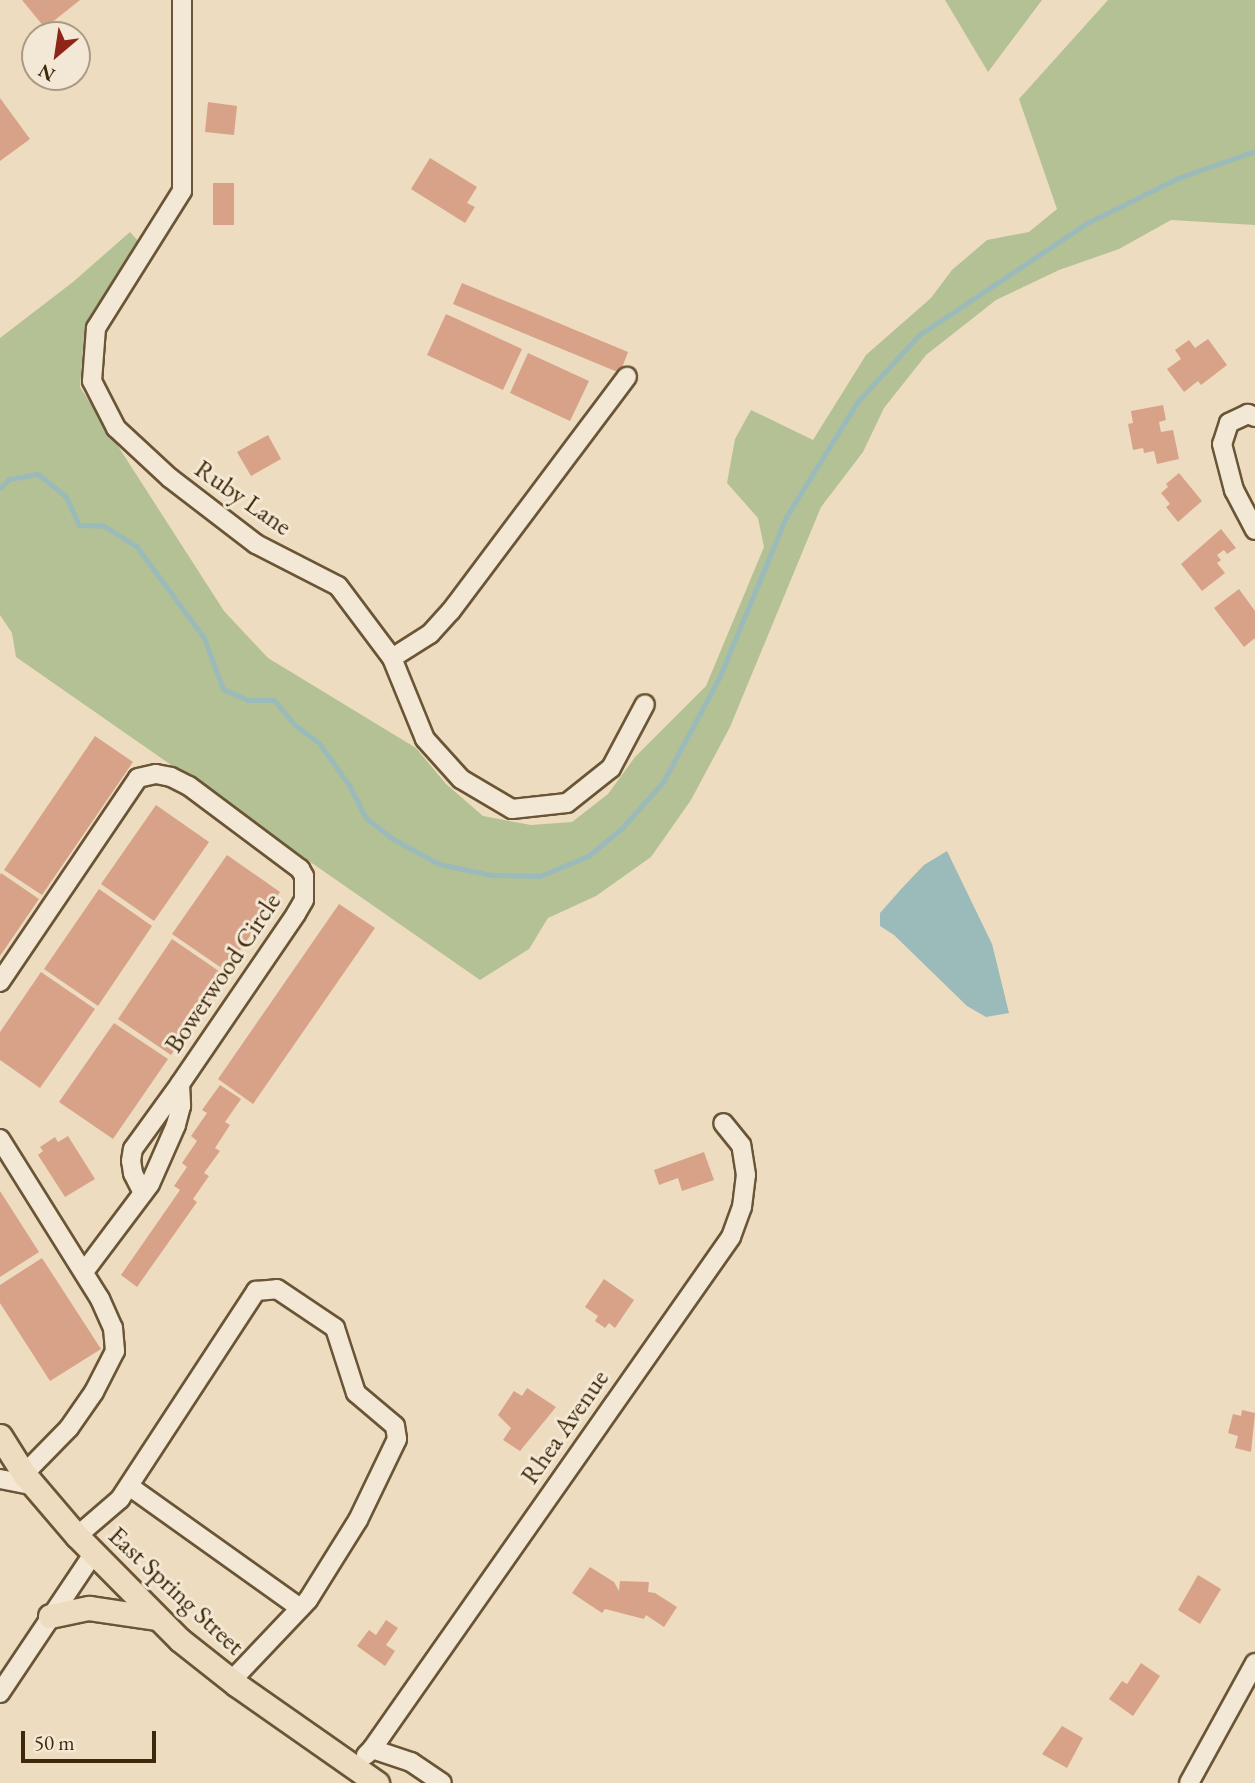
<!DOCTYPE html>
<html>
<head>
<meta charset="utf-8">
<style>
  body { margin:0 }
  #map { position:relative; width:1255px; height:1783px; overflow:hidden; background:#eddcbf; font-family:"EB Garamond",serif }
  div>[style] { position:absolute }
  .green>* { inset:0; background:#b4c195 }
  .water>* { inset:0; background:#9bbaba }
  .stream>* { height:5px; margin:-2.5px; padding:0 2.5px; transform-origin:2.5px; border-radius:2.5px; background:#9bbaba }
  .building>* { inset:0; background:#d8a289 }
  .roads { filter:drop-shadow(2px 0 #6a5536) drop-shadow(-2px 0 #6a5536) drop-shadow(0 2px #6a5536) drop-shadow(0 -2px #6a5536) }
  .minor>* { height:18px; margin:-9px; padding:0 9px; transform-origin:9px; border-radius:9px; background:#f3e8d5 }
  .major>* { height:23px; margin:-11.5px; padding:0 11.5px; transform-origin:11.5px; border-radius:11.5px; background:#eddcbf }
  span { translate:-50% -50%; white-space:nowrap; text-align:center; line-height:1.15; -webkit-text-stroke:6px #f3e8d5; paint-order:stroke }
  .street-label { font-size:26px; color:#3e2809 }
  .north { position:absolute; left:21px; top:21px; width:70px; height:70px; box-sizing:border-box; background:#f3e8d5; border:2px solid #ab9b83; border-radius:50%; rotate:209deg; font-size:19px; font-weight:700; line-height:28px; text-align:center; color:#3e2809 }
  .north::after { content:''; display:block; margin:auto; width:24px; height:32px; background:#8f2418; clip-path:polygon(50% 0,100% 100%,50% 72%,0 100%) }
  .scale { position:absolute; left:21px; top:1731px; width:135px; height:32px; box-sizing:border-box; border:4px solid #3e2809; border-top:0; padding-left:9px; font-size:21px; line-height:24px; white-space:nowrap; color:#3e2809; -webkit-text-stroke:5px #f3e8d5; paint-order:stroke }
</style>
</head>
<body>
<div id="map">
  <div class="green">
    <div style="clip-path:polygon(945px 0,1042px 0,988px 72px)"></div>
    <div style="clip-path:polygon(1108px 0,1255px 0,1255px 225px,1171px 220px,1119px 249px,1059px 270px,996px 300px,926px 355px,884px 408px,863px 452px,821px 507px,730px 727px,691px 800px,651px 857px,596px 896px,548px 918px,529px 949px,480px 980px,16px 657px,12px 633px,0 615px,0 338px,73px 282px,130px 232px,139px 242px,85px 327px,80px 387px,224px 611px,268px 658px,416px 748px,446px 784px,483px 816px,531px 825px,572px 822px,608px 794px,635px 757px,706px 686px,764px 547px,758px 518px,727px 483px,735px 439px,751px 410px,813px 440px,866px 355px,931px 298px,952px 270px,987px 240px,1029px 232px,1057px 209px,1019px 99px)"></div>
  </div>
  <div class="water">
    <div style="clip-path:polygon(947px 851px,992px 944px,1009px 1013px,986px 1017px,967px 1006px,894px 935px,880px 926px,880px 913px,903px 887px,924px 865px)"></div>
  </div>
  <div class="stream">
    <div style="left:0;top:488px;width:13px;rotate:-45deg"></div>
    <div style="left:9px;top:479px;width:29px;rotate:-10deg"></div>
    <div style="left:38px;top:474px;width:36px;rotate:39deg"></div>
    <div style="left:66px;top:497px;width:31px;rotate:65deg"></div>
    <div style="left:79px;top:525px;width:25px;rotate:2deg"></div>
    <div style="left:104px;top:526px;width:39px;rotate:32deg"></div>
    <div style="left:137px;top:547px;width:113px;rotate:53.6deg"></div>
    <div style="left:204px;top:638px;width:54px;rotate:69.6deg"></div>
    <div style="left:223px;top:689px;width:27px;rotate:24deg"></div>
    <div style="left:248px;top:700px;width:26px"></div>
    <div style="left:274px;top:700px;width:33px;rotate:50deg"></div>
    <div style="left:295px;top:725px;width:30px;rotate:37deg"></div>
    <div style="left:319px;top:743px;width:52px;rotate:54.5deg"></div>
    <div style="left:349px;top:785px;width:37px;rotate:63deg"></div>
    <div style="left:366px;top:818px;width:34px;rotate:38deg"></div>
    <div style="left:393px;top:839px;width:52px;rotate:28.5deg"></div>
    <div style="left:439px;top:864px;width:54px;rotate:11.7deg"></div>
    <div style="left:492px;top:875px;width:48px;rotate:1.2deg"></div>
    <div style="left:540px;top:876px;width:52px;rotate:-22.6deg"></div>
    <div style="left:588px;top:856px;width:43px;rotate:-39.3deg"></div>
    <div style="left:621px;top:829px;width:63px;rotate:-48.2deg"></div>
    <div style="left:663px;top:782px;width:118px;rotate:-61.7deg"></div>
    <div style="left:719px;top:678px;width:174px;rotate:-67.4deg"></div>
    <div style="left:786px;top:517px;width:137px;rotate:-58.2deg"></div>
    <div style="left:858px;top:401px;width:90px;rotate:-47.3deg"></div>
    <div style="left:919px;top:335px;width:202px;rotate:-33.7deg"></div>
    <div style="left:1087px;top:223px;width:102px;rotate:-26.3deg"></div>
    <div style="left:1178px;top:178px;width:82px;rotate:-19.3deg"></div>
  </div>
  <div class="building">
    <div style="clip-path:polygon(22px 0,80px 0,45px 28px)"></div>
    <div style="clip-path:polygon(0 98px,30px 139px,0 161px)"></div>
    <div style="clip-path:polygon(208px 102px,237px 106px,234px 135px,205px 132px)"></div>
    <div style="clip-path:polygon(430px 158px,477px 187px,467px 203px,475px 207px,465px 223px,411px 189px)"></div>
    <div style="clip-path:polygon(213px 183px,234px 183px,234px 225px,213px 225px)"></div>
    <div style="clip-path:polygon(462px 283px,628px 352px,620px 373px,453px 304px)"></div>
    <div style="clip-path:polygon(446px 314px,522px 349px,503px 390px,427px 355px)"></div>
    <div style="clip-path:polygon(1208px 339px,1227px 365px,1201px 385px,1198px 381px,1184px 392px,1167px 369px,1181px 359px,1175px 350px,1189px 340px,1195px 348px)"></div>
    <div style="clip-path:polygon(528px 353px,589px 381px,570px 421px,510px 393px)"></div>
    <div style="clip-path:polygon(1163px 405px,1166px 420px,1159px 422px,1161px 432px,1173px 430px,1179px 459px,1157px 464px,1154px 451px,1144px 453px,1143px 448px,1133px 450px,1128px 424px,1133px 423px,1131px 411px)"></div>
    <div style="clip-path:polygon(268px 435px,281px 459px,251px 476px,237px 452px)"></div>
    <div style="clip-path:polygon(1179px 473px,1202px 501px,1178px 522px,1166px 507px,1170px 504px,1161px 493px,1168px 487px,1166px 484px)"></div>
    <div style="clip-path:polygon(1221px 529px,1236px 548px,1227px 554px,1224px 550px,1217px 555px,1221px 560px,1217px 563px,1225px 573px,1202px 591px,1181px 564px)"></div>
    <div style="clip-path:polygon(1239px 589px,1255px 611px,1255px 638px,1244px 647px,1214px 608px)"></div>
    <div style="clip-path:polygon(95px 736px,133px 762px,42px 895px,4px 870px)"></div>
    <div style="clip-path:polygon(156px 805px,209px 842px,154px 921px,101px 884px)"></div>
    <div style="clip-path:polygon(227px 855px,280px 892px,226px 971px,172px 934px)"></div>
    <div style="clip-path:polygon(1px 873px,39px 899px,0 956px,0 875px)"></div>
    <div style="clip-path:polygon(99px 889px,152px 926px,98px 1006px,44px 969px)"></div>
    <div style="clip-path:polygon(339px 904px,375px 928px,253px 1104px,218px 1079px)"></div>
    <div style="clip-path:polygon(172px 939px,226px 976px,171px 1055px,118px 1019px)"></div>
    <div style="clip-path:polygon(41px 972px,95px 1009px,40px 1088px,0 1060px,0 1032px)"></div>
    <div style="clip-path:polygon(114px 1023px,168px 1059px,113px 1139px,59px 1102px)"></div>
    <div style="clip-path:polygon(220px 1085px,241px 1099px,225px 1122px,230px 1125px,215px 1148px,220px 1151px,204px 1173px,209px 1176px,193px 1199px,197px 1202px,137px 1287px,121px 1275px,180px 1190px,174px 1186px,187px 1167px,182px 1163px,197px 1141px,191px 1136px,207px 1113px,202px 1110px)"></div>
    <div style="clip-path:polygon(68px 1136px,95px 1179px,65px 1197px,38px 1155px,43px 1151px,40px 1147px,55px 1137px,58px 1142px)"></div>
    <div style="clip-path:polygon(704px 1152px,714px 1180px,682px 1191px,678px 1178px,659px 1185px,654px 1170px)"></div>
    <div style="clip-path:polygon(0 1191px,39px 1252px,0 1277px)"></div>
    <div style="clip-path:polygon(42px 1258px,101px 1349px,50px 1381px,0 1303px,0 1285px)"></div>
    <div style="clip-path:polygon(604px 1279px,634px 1300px,615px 1328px,609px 1323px,605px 1328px,595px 1321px,598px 1316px,585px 1307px)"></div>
    <div style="clip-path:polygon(527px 1388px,556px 1407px,520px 1451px,503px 1440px,511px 1428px,498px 1415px,514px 1391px,522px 1396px)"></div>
    <div style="clip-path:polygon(1242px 1410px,1255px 1413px,1251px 1452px,1235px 1448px,1238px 1436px,1228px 1433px,1233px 1414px,1241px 1416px)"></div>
    <div style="clip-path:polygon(590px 1567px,614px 1582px,619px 1591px,620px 1581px,649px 1582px,648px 1592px,655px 1593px,677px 1607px,664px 1627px,646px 1615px,644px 1619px,605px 1609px,602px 1613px,572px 1593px)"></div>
    <div style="clip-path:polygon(1198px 1575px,1221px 1589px,1200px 1624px,1178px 1610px)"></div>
    <div style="clip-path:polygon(386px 1620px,398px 1628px,386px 1645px,395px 1651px,385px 1666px,357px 1646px,369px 1630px,376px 1635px)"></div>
    <div style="clip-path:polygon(1141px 1663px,1160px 1676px,1133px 1716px,1109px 1699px,1122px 1681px,1127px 1684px)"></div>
    <div style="clip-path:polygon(1062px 1726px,1083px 1738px,1067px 1768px,1042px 1754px)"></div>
  </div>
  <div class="roads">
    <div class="minor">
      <div style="left:182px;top:0;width:191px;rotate:90deg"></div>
      <div style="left:182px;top:191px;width:162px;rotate:122.1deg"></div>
      <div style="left:96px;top:328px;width:53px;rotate:94.3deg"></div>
      <div style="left:92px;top:381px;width:53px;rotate:62.9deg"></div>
      <div style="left:116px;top:428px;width:74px;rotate:42.8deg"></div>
      <div style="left:170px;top:478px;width:108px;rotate:37.5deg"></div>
      <div style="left:256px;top:544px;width:92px;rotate:27.1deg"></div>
      <div style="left:338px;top:586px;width:90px;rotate:53.1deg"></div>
      <div style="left:392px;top:658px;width:87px;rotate:67.8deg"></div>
      <div style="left:425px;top:739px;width:54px;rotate:48deg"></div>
      <div style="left:461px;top:779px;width:59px;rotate:30.5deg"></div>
      <div style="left:512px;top:809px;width:55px;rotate:-6.2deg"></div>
      <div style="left:567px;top:803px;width:56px;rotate:-38.5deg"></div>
      <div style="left:611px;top:768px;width:72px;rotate:-62deg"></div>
      <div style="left:1255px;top:417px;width:8px;rotate:-157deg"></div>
      <div style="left:1248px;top:414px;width:21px;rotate:155deg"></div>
      <div style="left:1229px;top:423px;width:22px;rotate:108deg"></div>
      <div style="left:1222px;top:444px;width:48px;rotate:75.4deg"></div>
      <div style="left:1234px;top:490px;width:45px;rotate:62.3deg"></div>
      <div style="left:392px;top:658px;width:45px;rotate:-32.3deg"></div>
      <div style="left:430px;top:634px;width:31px;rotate:-48deg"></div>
      <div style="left:451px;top:611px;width:293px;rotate:-53.1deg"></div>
      <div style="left:0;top:982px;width:246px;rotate:-55.9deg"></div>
      <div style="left:138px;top:778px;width:18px;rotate:-13deg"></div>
      <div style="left:156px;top:774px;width:15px;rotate:11deg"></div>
      <div style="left:171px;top:777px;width:20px;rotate:27deg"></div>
      <div style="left:189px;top:786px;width:139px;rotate:36.8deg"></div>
      <div style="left:300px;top:869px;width:8px;rotate:60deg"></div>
      <div style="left:304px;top:876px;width:24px;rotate:90deg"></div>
      <div style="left:304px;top:900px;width:16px;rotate:120deg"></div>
      <div style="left:296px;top:914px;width:206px;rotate:124.3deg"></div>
      <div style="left:180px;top:1084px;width:22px;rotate:87deg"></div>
      <div style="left:181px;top:1106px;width:20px;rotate:105deg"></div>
      <div style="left:176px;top:1125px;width:64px;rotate:113.8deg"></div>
      <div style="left:150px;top:1184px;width:110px;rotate:126.9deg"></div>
      <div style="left:0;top:1139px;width:189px;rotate:58deg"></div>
      <div style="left:100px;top:1299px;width:32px;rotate:66deg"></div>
      <div style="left:113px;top:1328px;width:23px;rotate:85deg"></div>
      <div style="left:115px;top:1351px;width:46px;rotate:117.1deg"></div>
      <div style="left:94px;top:1392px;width:44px;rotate:124.8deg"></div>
      <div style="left:69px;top:1428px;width:64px;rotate:134.4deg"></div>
      <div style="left:143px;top:1193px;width:22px;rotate:-117deg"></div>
      <div style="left:133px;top:1173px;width:12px;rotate:-99deg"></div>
      <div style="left:131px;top:1161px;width:12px;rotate:-81deg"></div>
      <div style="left:133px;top:1149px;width:80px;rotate:-54.1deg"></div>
      <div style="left:0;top:1479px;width:36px;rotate:11deg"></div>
      <div style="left:129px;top:1486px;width:210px;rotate:35.5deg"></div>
      <div style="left:77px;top:1536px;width:57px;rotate:-40.7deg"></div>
      <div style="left:120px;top:1499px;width:249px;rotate:-56.8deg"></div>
      <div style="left:256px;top:1291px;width:21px;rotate:-5deg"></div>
      <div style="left:277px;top:1289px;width:70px;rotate:33.9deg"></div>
      <div style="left:335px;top:1328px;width:68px;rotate:72.1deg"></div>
      <div style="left:356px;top:1393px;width:51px;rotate:40.2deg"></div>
      <div style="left:395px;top:1426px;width:13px;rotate:81deg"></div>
      <div style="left:397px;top:1439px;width:90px;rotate:115.7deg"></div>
      <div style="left:358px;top:1520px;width:94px;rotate:122deg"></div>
      <div style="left:308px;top:1600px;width:112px;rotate:133.5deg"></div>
      <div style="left:0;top:1693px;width:167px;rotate:-56.2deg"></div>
      <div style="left:372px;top:1749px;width:625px;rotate:-54.96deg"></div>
      <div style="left:731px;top:1237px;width:32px;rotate:-70deg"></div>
      <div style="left:742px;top:1207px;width:32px;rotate:-83deg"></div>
      <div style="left:746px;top:1175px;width:30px;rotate:-99deg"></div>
      <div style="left:741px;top:1145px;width:28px;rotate:-129deg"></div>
      <div style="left:366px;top:1755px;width:8px;rotate:-45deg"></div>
      <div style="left:372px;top:1749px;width:41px;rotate:18.4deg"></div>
      <div style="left:411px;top:1762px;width:37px;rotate:34deg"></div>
      <div style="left:1189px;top:1783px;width:137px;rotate:-61.2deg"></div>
    </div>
    <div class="major">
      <div style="left:0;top:1436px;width:45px;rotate:57.7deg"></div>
      <div style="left:24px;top:1474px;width:82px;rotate:49.5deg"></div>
      <div style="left:77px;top:1536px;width:146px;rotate:45.3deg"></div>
      <div style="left:180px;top:1640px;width:73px;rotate:38.3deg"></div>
      <div style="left:237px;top:1685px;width:171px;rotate:35deg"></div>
      <div style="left:50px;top:1616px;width:40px;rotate:-12deg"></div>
      <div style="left:89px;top:1608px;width:69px;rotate:8.4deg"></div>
    </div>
  </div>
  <div class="street-label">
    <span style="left:243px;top:498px;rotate:35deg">Ruby Lane</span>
    <span style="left:223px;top:973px;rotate:-56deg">Bowerwood Circle</span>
    <span style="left:565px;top:1427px;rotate:-55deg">Rhea Avenue</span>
    <span style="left:176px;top:1591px;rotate:43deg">East Spring Street</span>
  </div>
  <div class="north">N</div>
  <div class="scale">50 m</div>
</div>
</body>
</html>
